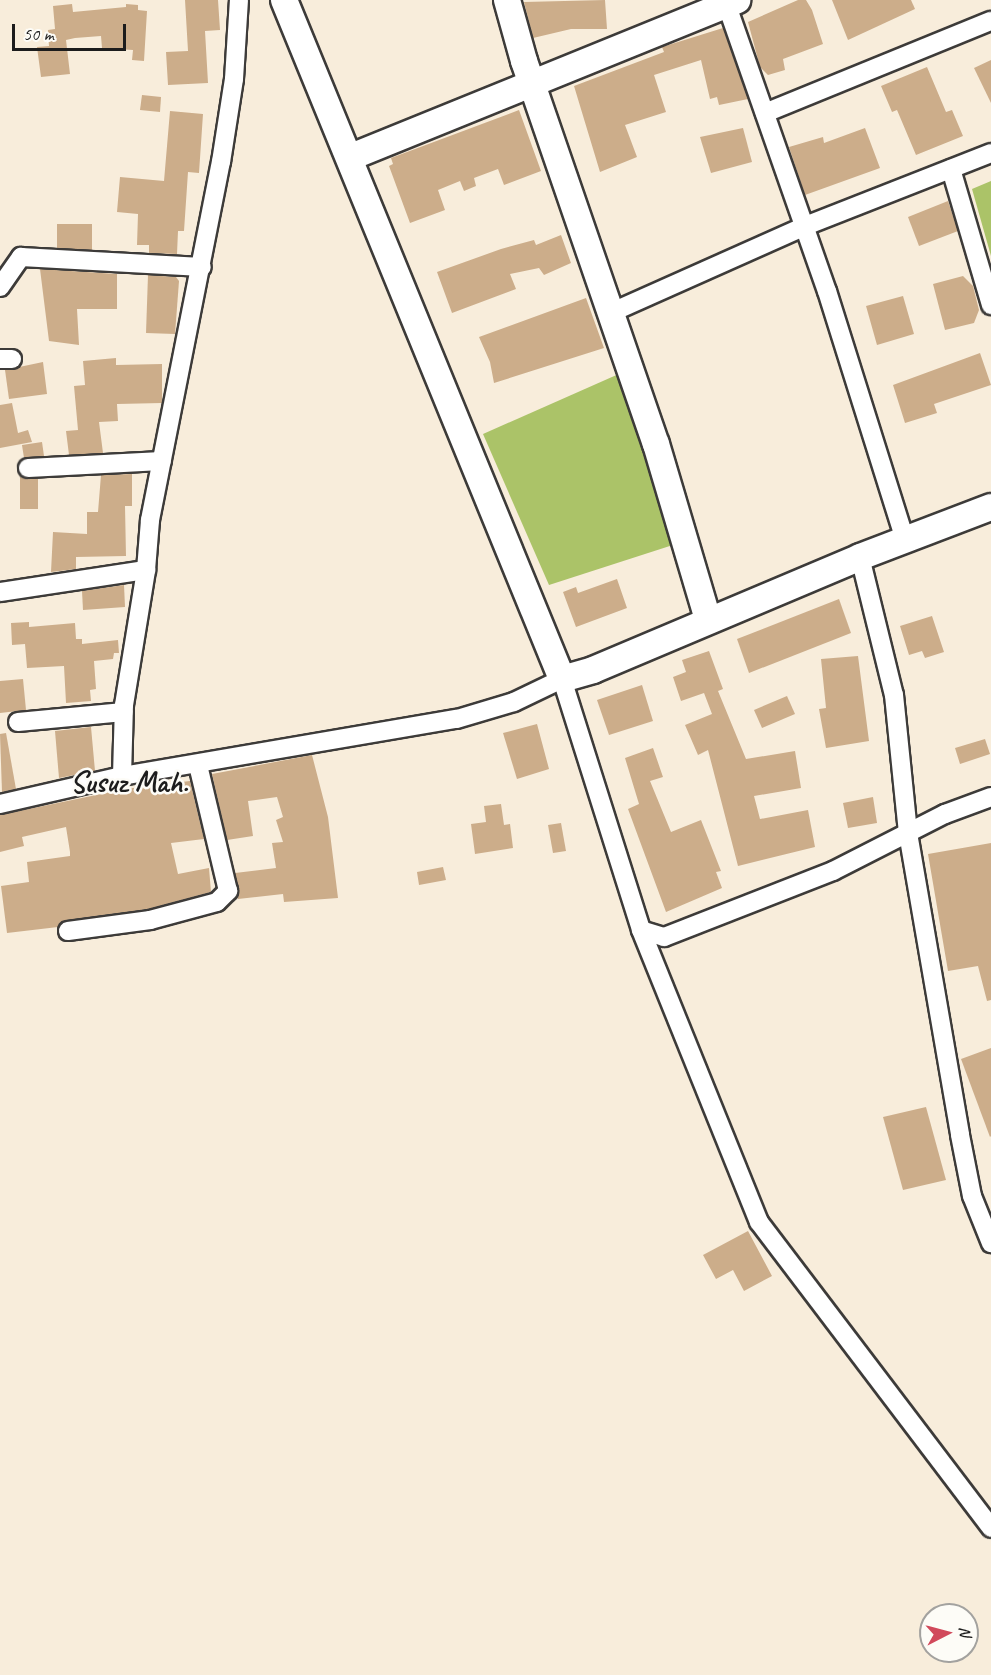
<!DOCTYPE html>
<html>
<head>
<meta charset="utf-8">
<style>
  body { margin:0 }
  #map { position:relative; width:991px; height:1675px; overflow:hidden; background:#f8eddb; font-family:Caveat,sans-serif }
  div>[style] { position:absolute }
  .green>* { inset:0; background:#abc368 }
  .building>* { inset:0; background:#ccad8a }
  .roads { filter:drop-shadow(2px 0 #3d3b39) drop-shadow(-2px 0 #3d3b39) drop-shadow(0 2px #3d3b39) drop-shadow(0 -2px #3d3b39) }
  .street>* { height:18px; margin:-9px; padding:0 9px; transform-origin:9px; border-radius:9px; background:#fff }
  .secondary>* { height:26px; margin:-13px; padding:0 13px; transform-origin:13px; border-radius:13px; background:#fff }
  span { translate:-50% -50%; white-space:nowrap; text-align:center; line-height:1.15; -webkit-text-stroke:5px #fdfcf7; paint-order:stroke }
  .district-label { font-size:30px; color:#1c1c1c; font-weight:700 }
  .north { position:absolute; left:919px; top:1603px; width:60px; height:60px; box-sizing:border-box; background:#fdfcf7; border:2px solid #a3a29f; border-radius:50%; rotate:84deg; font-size:16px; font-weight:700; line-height:24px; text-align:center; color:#1c1c1c }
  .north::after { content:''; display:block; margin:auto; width:21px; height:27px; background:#d1495b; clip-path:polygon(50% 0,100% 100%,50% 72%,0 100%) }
  .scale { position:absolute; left:12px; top:24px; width:114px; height:27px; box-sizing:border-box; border:3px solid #1c1c1c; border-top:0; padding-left:8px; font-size:18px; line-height:21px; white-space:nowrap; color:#1c1c1c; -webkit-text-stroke:4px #fdfcf7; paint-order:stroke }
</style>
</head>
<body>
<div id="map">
  <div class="green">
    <div style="clip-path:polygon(991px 181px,991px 256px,972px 189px)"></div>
    <div style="clip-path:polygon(621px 373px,676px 544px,549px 585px,483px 434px)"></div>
  </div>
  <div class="building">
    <div style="clip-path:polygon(185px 0,218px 0,220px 30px,205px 31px,208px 83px,168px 85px,166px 52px,188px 51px)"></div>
    <div style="clip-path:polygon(605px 0,607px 29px,571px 29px,533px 38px,524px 2px)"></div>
    <div style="clip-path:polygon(798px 0,806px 0,812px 10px,823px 44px,783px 59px,785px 70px,768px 75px,760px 67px,748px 22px)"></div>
    <div style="clip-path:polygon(832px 0,911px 0,915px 9px,848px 40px)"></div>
    <div style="clip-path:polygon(72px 4px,73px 12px,126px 7px,126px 4px,138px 5px,138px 10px,147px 11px,144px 61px,132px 60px,133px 50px,102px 48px,101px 36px,75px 38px,66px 40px,70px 74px,41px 77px,37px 47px,49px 46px,48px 30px,55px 29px,53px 6px)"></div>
    <div style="clip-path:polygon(723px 28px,748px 99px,719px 105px,717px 97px,710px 99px,701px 60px,654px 75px,666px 112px,625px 125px,637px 157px,600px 172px,574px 86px,664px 52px,662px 47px)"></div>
    <div style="clip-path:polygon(991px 60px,991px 103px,974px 68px)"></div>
    <div style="clip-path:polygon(927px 67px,946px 112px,952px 110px,963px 136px,916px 155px,897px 110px,892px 112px,881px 86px)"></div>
    <div style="clip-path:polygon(142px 95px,161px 97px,160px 112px,140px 110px)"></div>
    <div style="clip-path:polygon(519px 110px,541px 171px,504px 185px,498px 169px,474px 178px,476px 186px,464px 191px,460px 181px,438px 190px,445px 210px,410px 223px,389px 166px,393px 164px,391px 158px)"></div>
    <div style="clip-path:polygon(170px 111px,203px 114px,199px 173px,188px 172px,184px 231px,178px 231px,177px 254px,149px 253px,149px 245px,137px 245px,138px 214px,117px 212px,120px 177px,164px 181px)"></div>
    <div style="clip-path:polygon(743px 128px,752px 162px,711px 173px,700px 137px)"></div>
    <div style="clip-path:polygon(865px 128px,880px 168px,805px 195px,789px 147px,823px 137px,824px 143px)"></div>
    <div style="clip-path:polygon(948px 201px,958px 231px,919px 246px,908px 217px)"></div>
    <div style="clip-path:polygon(57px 224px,92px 224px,92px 250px,57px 248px)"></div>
    <div style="clip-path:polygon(561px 235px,571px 263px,544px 275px,539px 268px,510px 274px,516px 289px,452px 313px,437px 272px,501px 249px,534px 240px,536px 245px)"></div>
    <div style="clip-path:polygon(40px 269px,117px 274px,117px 309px,77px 309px,79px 345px,49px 341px)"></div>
    <div style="clip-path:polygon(148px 275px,176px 277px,179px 281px,175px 334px,146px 333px)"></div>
    <div style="clip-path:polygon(963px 276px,973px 286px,979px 310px,974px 323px,945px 330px,933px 284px)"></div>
    <div style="clip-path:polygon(903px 296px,914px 334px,877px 345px,866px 306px)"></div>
    <div style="clip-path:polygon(586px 298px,604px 348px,494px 383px,490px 362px,479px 337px)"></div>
    <div style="clip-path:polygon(980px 353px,991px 385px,934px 404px,937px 413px,905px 423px,893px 385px)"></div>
    <div style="clip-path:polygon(116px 358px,116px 365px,162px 364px,162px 403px,117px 404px,118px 421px,99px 422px,103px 453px,69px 455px,66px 431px,78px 430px,74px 386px,85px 385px,83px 361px)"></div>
    <div style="clip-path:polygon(43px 362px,47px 394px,9px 399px,5px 370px)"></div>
    <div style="clip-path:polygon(12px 403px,18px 433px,28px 430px,32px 442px,0 448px,0 405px)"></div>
    <div style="clip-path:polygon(42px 442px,44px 456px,24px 458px,22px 445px)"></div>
    <div style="clip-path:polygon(132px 474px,132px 506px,125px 506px,126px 556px,76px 557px,76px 569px,51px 572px,53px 532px,87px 534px,87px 512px,98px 512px,101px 475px)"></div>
    <div style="clip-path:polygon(20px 477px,38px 479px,38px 509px,20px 509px)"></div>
    <div style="clip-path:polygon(617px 579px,627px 608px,576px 627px,563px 592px,576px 587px,578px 593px)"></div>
    <div style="clip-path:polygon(124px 585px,125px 607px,83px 610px,82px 591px)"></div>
    <div style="clip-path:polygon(839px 599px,851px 633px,749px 673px,737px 639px)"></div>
    <div style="clip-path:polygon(932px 616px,944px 652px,925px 658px,922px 651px,909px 655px,900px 626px)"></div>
    <div style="clip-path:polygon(29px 622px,29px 627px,75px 623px,76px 639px,82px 639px,82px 644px,118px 640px,119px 653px,114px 653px,113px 659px,94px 661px,96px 689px,90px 690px,91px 701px,66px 703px,64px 666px,27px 668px,25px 644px,12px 645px,11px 623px)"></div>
    <div style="clip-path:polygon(709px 651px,723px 689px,718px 691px,746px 759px,795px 751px,801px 788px,754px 796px,760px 819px,808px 810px,815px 847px,738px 866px,708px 750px,698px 755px,685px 725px,712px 714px,704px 693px,681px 701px,673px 677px,686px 672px,682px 660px)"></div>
    <div style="clip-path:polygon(858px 656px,869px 741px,826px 748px,819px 709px,826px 708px,821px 659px)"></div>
    <div style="clip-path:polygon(23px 679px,26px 710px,0 713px,0 681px)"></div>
    <div style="clip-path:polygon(642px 685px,653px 721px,609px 735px,597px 700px)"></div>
    <div style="clip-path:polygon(787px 696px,795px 714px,762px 728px,754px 710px)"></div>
    <div style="clip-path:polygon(537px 724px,549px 769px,517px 779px,503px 733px)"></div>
    <div style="clip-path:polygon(91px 727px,95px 771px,59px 778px,55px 731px)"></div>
    <div style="clip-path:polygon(6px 733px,16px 789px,2px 792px,0 734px)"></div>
    <div style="clip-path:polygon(985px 739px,990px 754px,960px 764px,955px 748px)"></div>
    <div style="clip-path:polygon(653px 748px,663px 777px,650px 781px,671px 832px,701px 820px,721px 871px,716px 872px,722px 888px,666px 912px,628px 809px,639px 804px,625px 758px)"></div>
    <div style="clip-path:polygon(312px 755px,328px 817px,338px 898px,284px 902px,283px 894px,238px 899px,235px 873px,276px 868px,272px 843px,283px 842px,276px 820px,283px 817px,277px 797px,248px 801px,253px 836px,227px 840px,212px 774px)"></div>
    <div style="clip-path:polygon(190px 781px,204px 839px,171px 843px,178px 874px,209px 868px,211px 892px,148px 909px,67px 920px,58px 927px,7px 933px,1px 886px,29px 882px,27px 862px,70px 856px,70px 852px,66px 827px,22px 837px,24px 846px,0 852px,0 815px,125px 789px)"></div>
    <div style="clip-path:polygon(873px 797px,877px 823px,848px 828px,843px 803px)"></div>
    <div style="clip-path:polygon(501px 804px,504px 825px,510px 824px,513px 848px,475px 854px,471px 824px,486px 822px,484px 806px)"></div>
    <div style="clip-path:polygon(561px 823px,566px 851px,553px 853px,548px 825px)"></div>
    <div style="clip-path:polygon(991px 843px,991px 1000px,987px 1001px,978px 966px,948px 971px,928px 854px)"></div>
    <div style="clip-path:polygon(443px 867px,446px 880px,419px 885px,417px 872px)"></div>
    <div style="clip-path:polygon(991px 1048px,991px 1136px,990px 1137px,961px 1059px)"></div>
    <div style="clip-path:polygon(926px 1107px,946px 1180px,903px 1190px,883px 1117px)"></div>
    <div style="clip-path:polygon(748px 1231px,772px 1276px,744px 1291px,733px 1270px,716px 1279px,703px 1255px)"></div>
  </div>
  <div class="roads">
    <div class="street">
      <div style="left:725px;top:0;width:308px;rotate:70.7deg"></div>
      <div style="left:827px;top:291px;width:261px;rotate:72.6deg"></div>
      <div style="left:765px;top:113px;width:244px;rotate:-22.2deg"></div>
      <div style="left:951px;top:169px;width:142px;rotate:73.6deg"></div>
      <div style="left:0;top:287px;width:37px;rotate:-55deg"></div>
      <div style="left:21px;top:257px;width:181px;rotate:3.2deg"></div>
      <div style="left:610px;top:313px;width:214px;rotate:-24deg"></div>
      <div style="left:805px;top:226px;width:200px;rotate:-21.4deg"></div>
      <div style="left:0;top:359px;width:12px"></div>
      <div style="left:28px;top:468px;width:134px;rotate:-3deg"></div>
      <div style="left:860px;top:557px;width:142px;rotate:76.2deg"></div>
      <div style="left:894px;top:695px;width:139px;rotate:84.2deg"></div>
      <div style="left:908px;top:833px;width:306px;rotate:80.2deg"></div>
      <div style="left:960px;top:1135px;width:62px;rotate:78.9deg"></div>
      <div style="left:972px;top:1196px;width:51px;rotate:68deg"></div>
      <div style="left:0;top:592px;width:148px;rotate:-8.6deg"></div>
      <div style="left:18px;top:722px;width:106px;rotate:-5.4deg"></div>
      <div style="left:122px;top:776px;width:71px;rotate:-88.4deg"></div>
      <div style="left:124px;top:705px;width:137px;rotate:-80.7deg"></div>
      <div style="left:146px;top:570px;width:50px;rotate:-85.4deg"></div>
      <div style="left:150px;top:520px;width:365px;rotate:-78.8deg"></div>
      <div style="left:221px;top:162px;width:84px;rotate:-81.1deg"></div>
      <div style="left:234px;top:79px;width:79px;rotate:-86.4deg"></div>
      <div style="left:0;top:804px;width:125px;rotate:-12.9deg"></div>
      <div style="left:122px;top:776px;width:340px;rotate:-9.7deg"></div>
      <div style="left:457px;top:719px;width:59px;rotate:-16.6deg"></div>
      <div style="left:514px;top:702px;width:53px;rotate:-25.6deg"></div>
      <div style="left:562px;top:679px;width:263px;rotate:72.5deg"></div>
      <div style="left:641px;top:930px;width:24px;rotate:17deg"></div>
      <div style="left:664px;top:937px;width:181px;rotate:-21.3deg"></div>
      <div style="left:833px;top:871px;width:126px;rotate:-27deg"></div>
      <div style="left:945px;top:814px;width:49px;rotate:-20.3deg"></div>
      <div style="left:641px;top:930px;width:315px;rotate:68deg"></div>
      <div style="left:759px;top:1222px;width:384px;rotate:52.8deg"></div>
      <div style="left:68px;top:931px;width:83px;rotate:-7.6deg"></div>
      <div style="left:150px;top:920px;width:69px;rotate:-15deg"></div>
      <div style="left:217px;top:902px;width:16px;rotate:-45deg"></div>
      <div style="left:228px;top:891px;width:130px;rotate:-103.4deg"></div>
    </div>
    <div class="secondary">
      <div style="left:284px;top:0;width:734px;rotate:67.73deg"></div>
      <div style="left:562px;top:679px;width:32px;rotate:-16deg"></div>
      <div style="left:593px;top:670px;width:290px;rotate:-22.9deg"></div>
      <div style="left:860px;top:557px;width:140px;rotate:-20.9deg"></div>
      <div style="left:507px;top:0;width:63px;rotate:74.4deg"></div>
      <div style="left:524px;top:61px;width:405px;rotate:71deg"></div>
      <div style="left:656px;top:444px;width:184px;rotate:73.5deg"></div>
      <div style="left:351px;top:157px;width:417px;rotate:-22.1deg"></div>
    </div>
  </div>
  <div class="district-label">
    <span style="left:129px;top:782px">Susuz Mah.</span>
  </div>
  <div class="north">N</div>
  <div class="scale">50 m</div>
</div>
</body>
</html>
